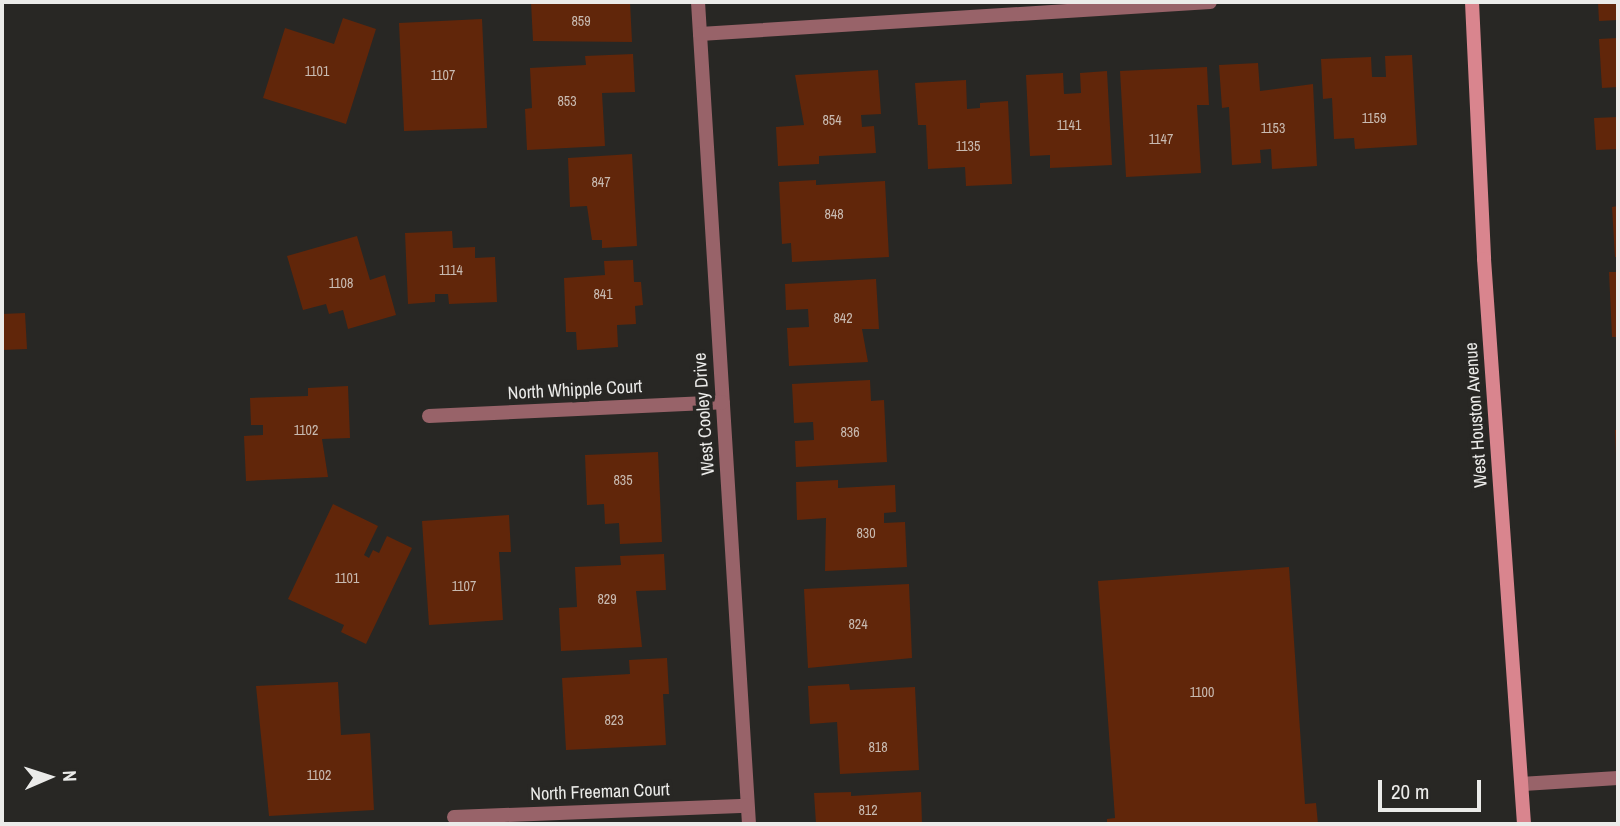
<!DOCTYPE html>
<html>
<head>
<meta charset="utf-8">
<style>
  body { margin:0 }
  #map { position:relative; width:1620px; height:826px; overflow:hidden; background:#282724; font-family:"Archivo Narrow",sans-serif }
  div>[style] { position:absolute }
  .building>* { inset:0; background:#61260a }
  .street>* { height:14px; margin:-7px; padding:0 7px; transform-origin:7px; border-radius:7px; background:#986369 }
  .secondary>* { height:14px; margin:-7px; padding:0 7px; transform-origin:7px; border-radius:7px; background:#d9858e }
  span { translate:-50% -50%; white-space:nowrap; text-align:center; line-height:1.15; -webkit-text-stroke:7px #282724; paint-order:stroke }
  .number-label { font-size:14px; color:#c8bab1 }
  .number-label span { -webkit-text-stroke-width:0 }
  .street-label { font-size:18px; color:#ebebe9 }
  .frame { position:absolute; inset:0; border:4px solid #ebebe9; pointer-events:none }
  .north { position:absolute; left:14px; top:742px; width:70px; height:70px; -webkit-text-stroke:5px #282724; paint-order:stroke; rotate:87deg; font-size:19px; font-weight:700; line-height:28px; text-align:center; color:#ebebe9 }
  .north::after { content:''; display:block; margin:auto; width:24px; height:32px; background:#ebebe9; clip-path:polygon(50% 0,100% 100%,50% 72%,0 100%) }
  .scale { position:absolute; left:1378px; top:780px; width:103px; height:32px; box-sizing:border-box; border:4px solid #ebebe9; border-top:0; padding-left:9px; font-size:21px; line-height:24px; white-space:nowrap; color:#ebebe9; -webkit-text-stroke:5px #282724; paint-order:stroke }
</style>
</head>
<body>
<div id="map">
  <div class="building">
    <div style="clip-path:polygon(531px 2px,630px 2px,632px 42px,533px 41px)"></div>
    <div style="clip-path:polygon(1598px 2px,1618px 2px,1618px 20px,1599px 21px)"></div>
    <div style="clip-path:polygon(343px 18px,376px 29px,346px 124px,263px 98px,285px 28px,334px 44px)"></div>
    <div style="clip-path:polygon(482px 19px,487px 128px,404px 131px,399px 23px)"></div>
    <div style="clip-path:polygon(1618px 38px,1618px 87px,1602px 88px,1599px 39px)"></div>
    <div style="clip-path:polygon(633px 54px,635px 92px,602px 93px,605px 146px,527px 150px,525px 109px,532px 108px,530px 68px,586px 65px,585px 56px)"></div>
    <div style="clip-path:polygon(1412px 55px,1417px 145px,1355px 149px,1354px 138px,1334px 139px,1332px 98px,1323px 99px,1321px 59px,1371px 57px,1372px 77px,1386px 77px,1385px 56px)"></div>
    <div style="clip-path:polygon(1258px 63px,1260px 91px,1313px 84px,1317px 166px,1272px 169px,1271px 149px,1260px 150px,1261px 163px,1232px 165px,1229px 107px,1222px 108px,1219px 65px)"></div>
    <div style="clip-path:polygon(1207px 67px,1209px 105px,1197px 105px,1201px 173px,1126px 177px,1120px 71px)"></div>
    <div style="clip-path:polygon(878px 70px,881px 114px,861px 115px,862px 127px,874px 126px,876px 153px,819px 156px,819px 164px,778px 166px,776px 127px,804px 125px,795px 75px)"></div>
    <div style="clip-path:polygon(1107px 71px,1112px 165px,1050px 168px,1050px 155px,1030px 156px,1026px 75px,1063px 73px,1064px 94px,1081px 93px,1080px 73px)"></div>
    <div style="clip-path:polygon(966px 80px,967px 109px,980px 108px,980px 103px,1008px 101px,1012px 184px,966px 186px,965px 167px,928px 169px,926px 125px,918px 125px,915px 83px)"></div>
    <div style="clip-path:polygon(1618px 117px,1618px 149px,1596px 150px,1594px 118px)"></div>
    <div style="clip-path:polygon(632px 154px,637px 246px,602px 248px,602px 240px,592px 240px,587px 206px,570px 207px,568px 158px)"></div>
    <div style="clip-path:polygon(816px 180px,816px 185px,885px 181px,889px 257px,792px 262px,791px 243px,782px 244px,779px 182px)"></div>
    <div style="clip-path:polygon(1618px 206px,1618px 257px,1615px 257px,1612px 207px)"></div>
    <div style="clip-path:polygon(452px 231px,453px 248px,475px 247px,475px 258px,495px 257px,497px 302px,449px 304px,448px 294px,435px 294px,435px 302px,408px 304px,405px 233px)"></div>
    <div style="clip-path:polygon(357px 236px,370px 280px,385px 275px,396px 315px,348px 329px,343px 310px,329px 314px,326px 304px,303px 310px,287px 256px)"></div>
    <div style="clip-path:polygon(633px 260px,634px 282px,641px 282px,643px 305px,635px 306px,636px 324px,617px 325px,618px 347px,577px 350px,576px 332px,566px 332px,564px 278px,605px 275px,604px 261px)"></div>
    <div style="clip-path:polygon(1609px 272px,1618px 272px,1618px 337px,1612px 337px)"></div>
    <div style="clip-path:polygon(876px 279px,879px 329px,862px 329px,868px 362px,789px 366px,787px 328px,809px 327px,808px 309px,786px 310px,785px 284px)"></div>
    <div style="clip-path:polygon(25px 313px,27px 349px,2px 350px,2px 314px)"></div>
    <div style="clip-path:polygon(870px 380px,871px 401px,884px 400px,887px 462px,796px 467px,795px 441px,814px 440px,813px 422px,794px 423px,792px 384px)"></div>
    <div style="clip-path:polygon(348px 386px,350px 438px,322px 439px,328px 477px,246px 481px,244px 436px,263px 435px,263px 425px,251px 425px,250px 398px,308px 396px,308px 388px)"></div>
    <div style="clip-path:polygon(1618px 429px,1618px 455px,1616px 455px,1615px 430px)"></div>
    <div style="clip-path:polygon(658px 452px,662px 542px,620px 544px,619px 523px,605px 524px,604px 504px,587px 505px,585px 455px)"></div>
    <div style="clip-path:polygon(838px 480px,838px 488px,895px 485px,896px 512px,884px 513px,884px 523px,905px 522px,907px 567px,825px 571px,826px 518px,797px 520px,796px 482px)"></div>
    <div style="clip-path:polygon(333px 504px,378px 526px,364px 555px,369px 558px,373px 550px,379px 553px,387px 536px,412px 548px,366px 644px,341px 632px,344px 625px,288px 599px)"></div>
    <div style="clip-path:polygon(509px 515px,511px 552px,499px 552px,503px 620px,429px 625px,422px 521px)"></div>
    <div style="clip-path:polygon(664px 554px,666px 590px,636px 591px,642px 647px,561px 651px,559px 608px,577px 607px,575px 567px,621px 565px,620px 556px)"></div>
    <div style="clip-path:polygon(1289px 567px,1305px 804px,1316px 803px,1318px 824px,1107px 824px,1107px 819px,1115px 818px,1098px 581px)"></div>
    <div style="clip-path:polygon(909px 584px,912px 658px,808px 668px,804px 589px)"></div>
    <div style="clip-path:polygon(667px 658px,669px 694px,663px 694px,666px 745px,566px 750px,562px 678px,630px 674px,629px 660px)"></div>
    <div style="clip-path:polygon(338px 682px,341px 735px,370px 733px,374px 810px,269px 816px,256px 686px)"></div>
    <div style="clip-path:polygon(849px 684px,850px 690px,915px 687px,919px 770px,840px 774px,837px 722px,810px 724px,808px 686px)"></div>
    <div style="clip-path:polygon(851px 792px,851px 796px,921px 792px,922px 824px,816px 824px,814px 793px)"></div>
  </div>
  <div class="street">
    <div style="left:698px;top:2px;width:824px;rotate:86.45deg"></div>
    <div style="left:700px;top:34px;width:511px;rotate:-3.59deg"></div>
    <div style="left:429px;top:416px;width:294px;rotate:-2.7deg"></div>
    <div style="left:1522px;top:784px;width:96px;rotate:-3.6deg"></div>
    <div style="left:454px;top:817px;width:293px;rotate:-2.2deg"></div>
  </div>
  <div class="secondary">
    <div style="left:1472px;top:2px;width:257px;rotate:87.3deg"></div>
    <div style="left:1484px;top:259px;width:566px;rotate:85.95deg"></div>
  </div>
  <div class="number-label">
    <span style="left:581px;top:21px">859</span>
    <span style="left:317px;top:71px">1101</span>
    <span style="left:443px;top:75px">1107</span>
    <span style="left:567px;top:101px">853</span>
    <span style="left:1374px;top:118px">1159</span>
    <span style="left:832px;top:120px">854</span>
    <span style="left:1069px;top:125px">1141</span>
    <span style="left:1273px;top:128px">1153</span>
    <span style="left:1161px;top:139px">1147</span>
    <span style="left:968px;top:146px">1135</span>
    <span style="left:601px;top:182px">847</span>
    <span style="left:834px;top:214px">848</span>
    <span style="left:451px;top:270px">1114</span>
    <span style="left:341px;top:283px">1108</span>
    <span style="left:603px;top:294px">841</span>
    <span style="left:843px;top:318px">842</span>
    <span style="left:306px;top:430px">1102</span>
    <span style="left:850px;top:432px">836</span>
    <span style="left:623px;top:480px">835</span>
    <span style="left:866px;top:533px">830</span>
    <span style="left:347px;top:578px">1101</span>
    <span style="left:464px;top:586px">1107</span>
    <span style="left:607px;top:599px">829</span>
    <span style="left:858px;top:624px">824</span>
    <span style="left:1202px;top:692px">1100</span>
    <span style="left:614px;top:720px">823</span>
    <span style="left:878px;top:747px">818</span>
    <span style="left:319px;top:775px">1102</span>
    <span style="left:868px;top:810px">812</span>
  </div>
  <div class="street-label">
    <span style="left:575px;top:390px;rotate:-3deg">North Whipple Court</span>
    <span style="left:704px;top:414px;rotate:-94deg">West Cooley Drive</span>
    <span style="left:1476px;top:415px;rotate:-94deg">West Houston Avenue</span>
    <span style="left:600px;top:792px;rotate:-2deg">North Freeman Court</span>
  </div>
  <div class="frame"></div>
  <div class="north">N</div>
  <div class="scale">20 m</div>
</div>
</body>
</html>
